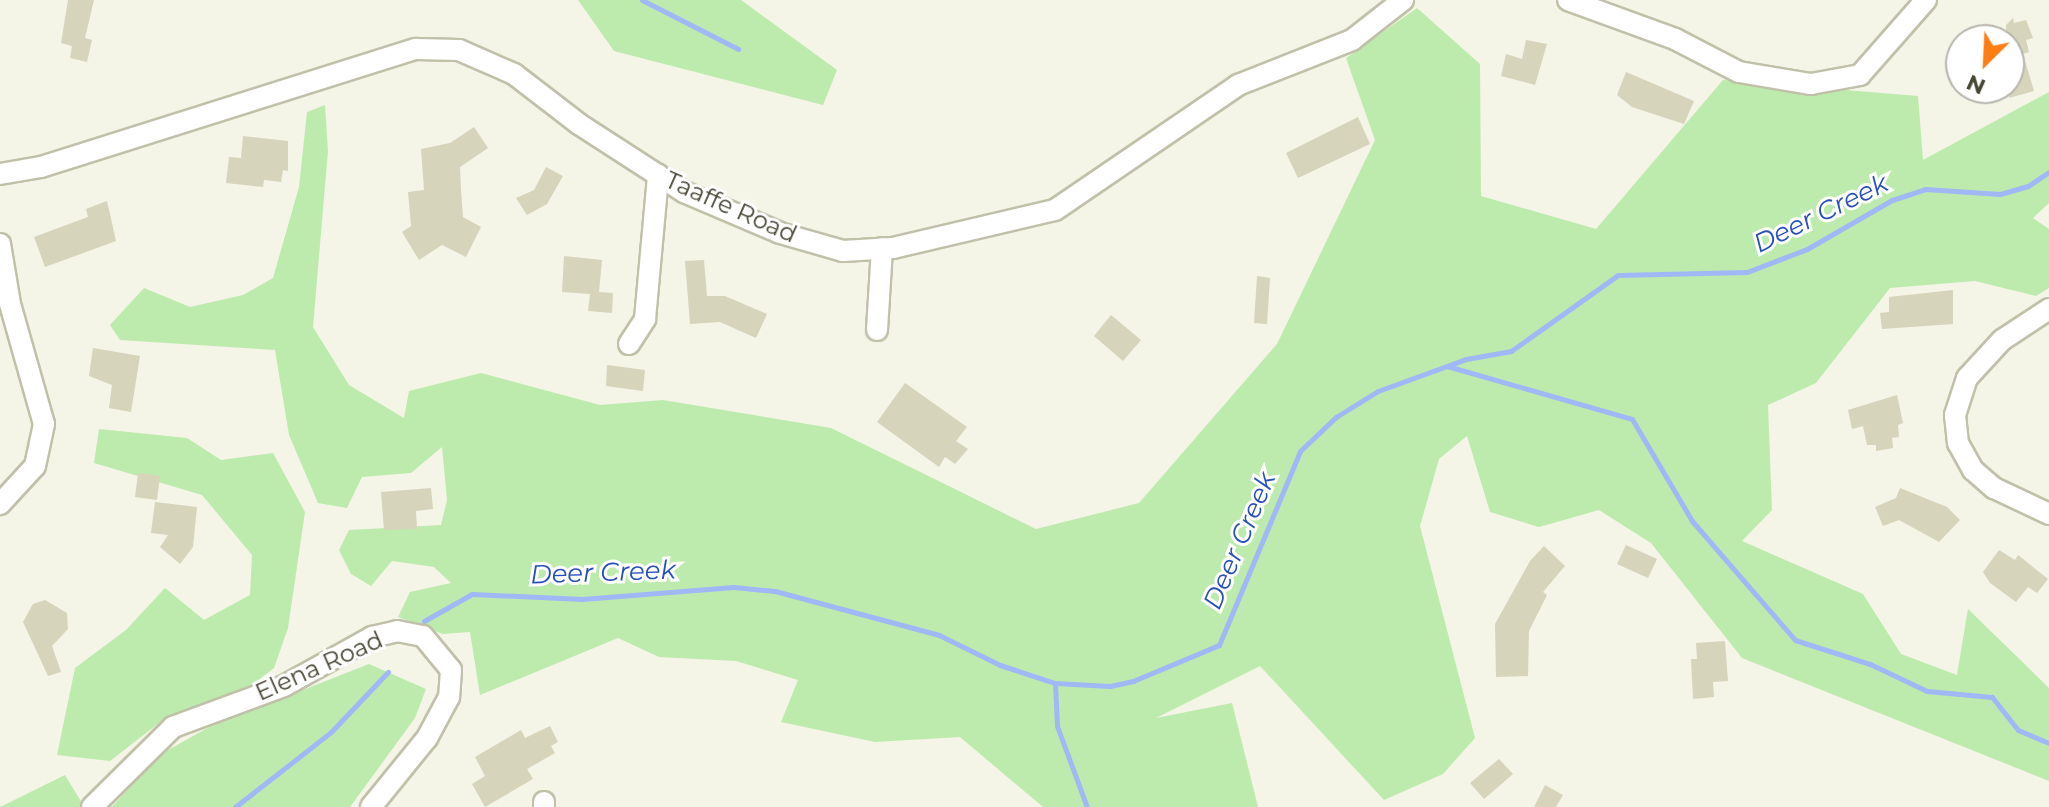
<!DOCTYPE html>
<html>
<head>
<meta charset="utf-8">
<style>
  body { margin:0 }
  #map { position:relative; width:2049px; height:807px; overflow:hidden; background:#f4f4e7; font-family:Montserrat,sans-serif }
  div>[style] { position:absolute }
  .green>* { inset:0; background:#bdebad }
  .stream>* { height:5px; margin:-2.5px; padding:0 2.5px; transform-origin:2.5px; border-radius:2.5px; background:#a0b8f5 }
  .building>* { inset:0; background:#d7d4bc }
  .roads { filter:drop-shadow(2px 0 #c1c0a9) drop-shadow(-2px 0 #c1c0a9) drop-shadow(0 2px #c1c0a9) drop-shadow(0 -2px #c1c0a9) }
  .minor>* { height:20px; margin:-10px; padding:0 10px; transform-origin:10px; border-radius:10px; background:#fff }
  span { translate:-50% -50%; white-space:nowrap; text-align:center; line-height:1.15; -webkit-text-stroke:6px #fff; paint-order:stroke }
  .street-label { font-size:24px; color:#484635 }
  .water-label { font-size:26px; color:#2850bb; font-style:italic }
  .north { position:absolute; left:1945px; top:24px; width:80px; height:80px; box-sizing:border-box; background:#fff; border:2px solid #b6b5ae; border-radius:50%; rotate:204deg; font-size:22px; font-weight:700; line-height:32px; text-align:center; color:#484635 }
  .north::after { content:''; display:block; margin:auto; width:28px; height:36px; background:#ff7e14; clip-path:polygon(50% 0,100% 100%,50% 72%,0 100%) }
</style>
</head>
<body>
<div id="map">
  <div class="green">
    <div style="clip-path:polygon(578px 0,741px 0,837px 70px,823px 105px,614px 51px)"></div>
    <div style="clip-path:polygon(1417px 8px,1480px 64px,1481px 196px,1596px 229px,1723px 80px,1918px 96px,1923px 160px,2049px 92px,2049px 203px,2033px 218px,2049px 229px,2049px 288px,2036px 296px,1975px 281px,1890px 288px,1816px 383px,1768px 405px,1772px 510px,1742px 541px,1863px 594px,1901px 654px,1957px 675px,1968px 609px,2049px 688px,2049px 781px,1742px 658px,1651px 543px,1599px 510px,1539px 527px,1490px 512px,1467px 436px,1439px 459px,1420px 526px,1475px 738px,1443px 774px,1384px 800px,1260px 666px,1156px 718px,1232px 703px,1258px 807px,1043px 807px,960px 737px,875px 742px,781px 722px,798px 680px,736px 661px,659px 657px,618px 638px,480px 695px,470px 632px,443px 634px,398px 617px,410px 592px,451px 583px,434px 567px,392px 561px,371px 586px,351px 574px,339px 550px,349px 530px,441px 525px,447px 500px,442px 447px,411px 473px,362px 477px,347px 508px,318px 503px,289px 435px,275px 350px,120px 340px,110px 325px,144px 288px,190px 307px,243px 295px,273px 278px,299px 187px,307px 112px,325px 105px,328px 151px,313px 327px,349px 385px,404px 418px,409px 391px,481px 373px,600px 405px,663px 400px,831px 428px,1036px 529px,1139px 503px,1277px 344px,1375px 140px,1346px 58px)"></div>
    <div style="clip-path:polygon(99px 429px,187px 438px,221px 460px,273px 453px,305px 512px,288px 628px,274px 668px,232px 700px,159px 723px,110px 761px,57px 755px,75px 668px,126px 630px,165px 588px,204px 620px,250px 595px,252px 555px,202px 495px,94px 463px)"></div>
    <div style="clip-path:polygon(369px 664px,426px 689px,415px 718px,350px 807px,112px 807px,159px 755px,211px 726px)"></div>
    <div style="clip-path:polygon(65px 775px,82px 803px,79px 807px,0 807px)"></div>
  </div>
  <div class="stream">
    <div style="left:642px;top:0;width:108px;rotate:27deg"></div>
    <div style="left:1447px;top:366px;width:192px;rotate:16deg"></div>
    <div style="left:1632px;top:419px;width:118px;rotate:59.5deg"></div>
    <div style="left:1692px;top:521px;width:157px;rotate:49.1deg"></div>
    <div style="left:1795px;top:640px;width:79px;rotate:17.7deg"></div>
    <div style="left:1870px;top:664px;width:63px;rotate:25.3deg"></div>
    <div style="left:1927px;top:691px;width:65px;rotate:5.3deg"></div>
    <div style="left:1992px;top:697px;width:42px;rotate:51.8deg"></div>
    <div style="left:2018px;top:730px;width:34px;rotate:23deg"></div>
    <div style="left:424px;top:621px;width:55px;rotate:-29.4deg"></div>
    <div style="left:472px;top:594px;width:110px;rotate:2.6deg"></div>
    <div style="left:582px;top:599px;width:152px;rotate:-4.5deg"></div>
    <div style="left:734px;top:587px;width:41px;rotate:5.6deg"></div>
    <div style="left:775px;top:591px;width:170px;rotate:15deg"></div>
    <div style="left:939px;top:635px;width:68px;rotate:26.2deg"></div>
    <div style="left:1000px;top:665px;width:58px;rotate:18.1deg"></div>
    <div style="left:1055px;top:683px;width:55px;rotate:3.1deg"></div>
    <div style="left:1110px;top:686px;width:24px;rotate:-12deg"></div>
    <div style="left:1133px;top:681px;width:93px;rotate:-22.7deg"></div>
    <div style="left:1219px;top:645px;width:210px;rotate:-67.3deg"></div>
    <div style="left:1300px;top:451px;width:50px;rotate:-43.4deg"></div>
    <div style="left:1336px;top:417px;width:49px;rotate:-31.8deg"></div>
    <div style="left:1378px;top:391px;width:94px;rotate:-20deg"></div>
    <div style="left:1466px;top:359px;width:46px;rotate:-10.1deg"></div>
    <div style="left:1511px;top:351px;width:131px;rotate:-35.4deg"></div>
    <div style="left:1618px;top:275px;width:129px;rotate:-1.3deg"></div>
    <div style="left:1747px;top:272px;width:64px;rotate:-21deg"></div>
    <div style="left:1807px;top:249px;width:98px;rotate:-30deg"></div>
    <div style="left:1892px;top:200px;width:35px;rotate:-18deg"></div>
    <div style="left:1925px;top:189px;width:75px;rotate:3.8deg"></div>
    <div style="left:2000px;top:194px;width:29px;rotate:-16deg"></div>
    <div style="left:2028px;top:186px;width:25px;rotate:-34deg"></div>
    <div style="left:1055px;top:683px;width:43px;rotate:87.3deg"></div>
    <div style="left:1057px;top:726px;width:86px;rotate:69.7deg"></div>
    <div style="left:235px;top:807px;width:122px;rotate:-38deg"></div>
    <div style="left:331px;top:732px;width:83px;rotate:-46.5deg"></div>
  </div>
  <div class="building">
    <div style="clip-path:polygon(68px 0,94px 0,85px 38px,92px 40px,87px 62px,70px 58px,72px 46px,61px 43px)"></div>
    <div style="clip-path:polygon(2013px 18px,2014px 23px,2026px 20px,2033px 38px,2026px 40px,2029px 52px,2023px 54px,2034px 91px,2009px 98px,2006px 25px)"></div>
    <div style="clip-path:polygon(1526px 40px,1547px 44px,1535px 85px,1501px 76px,1506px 54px,1522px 59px)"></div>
    <div style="clip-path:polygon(1626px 72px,1694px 101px,1684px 124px,1632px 107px,1617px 95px)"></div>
    <div style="clip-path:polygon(1358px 117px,1370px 144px,1298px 178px,1286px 153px)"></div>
    <div style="clip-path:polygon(474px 127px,488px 148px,460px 167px,461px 190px,463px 217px,481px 227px,466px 257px,442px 245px,419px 260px,402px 232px,411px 226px,408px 192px,424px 190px,421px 149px,450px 143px)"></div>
    <div style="clip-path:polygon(243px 136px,288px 141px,288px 171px,283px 170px,281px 182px,264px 180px,263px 187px,226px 183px,229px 157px,241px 158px)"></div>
    <div style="clip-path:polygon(546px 167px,563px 176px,547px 204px,527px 215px,516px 198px,534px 190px)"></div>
    <div style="clip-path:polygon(107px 201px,116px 241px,45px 267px,34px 237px,88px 217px,86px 209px)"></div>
    <div style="clip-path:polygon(564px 256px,602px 260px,599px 292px,613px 293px,612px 313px,588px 311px,590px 294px,562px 292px)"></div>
    <div style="clip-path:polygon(704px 260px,707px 296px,725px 296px,767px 314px,756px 338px,720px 322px,690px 324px,685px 261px)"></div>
    <div style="clip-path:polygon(1257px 276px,1270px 278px,1267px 324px,1254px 323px)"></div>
    <div style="clip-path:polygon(1953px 290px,1953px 324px,1882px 329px,1880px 313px,1889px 312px,1889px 297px)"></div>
    <div style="clip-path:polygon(1111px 315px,1141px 340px,1123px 361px,1094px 336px)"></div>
    <div style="clip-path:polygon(93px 348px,140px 356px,131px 412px,109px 408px,112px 385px,89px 376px)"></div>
    <div style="clip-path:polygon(607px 365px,645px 370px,643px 391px,606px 386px)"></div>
    <div style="clip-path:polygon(905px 383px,967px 427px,956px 441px,968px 449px,955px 464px,945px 457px,939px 467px,877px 422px)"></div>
    <div style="clip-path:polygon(1897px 395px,1903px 423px,1898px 425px,1899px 437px,1892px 438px,1893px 448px,1876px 451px,1876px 445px,1867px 445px,1863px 426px,1852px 429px,1848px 410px)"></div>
    <div style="clip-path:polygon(138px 473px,160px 476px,157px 500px,135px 497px)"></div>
    <div style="clip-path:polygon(431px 488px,433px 509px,416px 511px,417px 529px,384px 530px,381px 492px)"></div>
    <div style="clip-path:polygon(1900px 488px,1947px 507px,1960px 520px,1939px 542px,1899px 520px,1883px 526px,1875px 507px,1896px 498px)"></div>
    <div style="clip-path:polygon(155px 502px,197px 507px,193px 547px,180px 564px,160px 547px,168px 535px,151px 533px)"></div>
    <div style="clip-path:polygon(1626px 545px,1657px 559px,1648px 578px,1617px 564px)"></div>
    <div style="clip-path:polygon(1544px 546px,1565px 566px,1543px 592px,1547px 595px,1529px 631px,1528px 676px,1496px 677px,1495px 624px,1530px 561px)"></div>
    <div style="clip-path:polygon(1999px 550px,2015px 560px,2018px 555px,2048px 579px,2037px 593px,2028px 587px,2016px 602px,1990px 583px,1983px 572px)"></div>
    <div style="clip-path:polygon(45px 600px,67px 613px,68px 629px,52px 646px,61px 672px,48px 676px,23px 622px,33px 604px)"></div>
    <div style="clip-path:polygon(1725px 641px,1728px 681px,1713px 682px,1714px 697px,1693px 699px,1691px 659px,1697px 659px,1696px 643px)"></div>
    <div style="clip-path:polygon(550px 726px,558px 742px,551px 746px,555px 753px,527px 769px,533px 779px,485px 807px,472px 784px,485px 776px,475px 757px,521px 730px,525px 738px)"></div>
    <div style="clip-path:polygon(1499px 759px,1513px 774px,1484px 799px,1470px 783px)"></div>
    <div style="clip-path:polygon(1545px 785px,1563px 795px,1556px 807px,1534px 807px)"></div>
  </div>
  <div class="roads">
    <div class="minor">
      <div style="left:1568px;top:0;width:114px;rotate:20deg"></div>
      <div style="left:1675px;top:39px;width:72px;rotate:27.3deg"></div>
      <div style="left:1739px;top:72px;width:73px;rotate:9.5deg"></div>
      <div style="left:1811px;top:84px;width:50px;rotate:-10.4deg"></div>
      <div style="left:1860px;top:75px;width:100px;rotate:-48.7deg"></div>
      <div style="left:0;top:174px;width:42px;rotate:-9.7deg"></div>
      <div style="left:41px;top:167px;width:393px;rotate:-17.5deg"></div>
      <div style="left:416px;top:49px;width:43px;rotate:1.3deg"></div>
      <div style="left:459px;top:50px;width:60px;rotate:23.6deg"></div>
      <div style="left:514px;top:74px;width:82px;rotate:37.6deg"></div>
      <div style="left:579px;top:124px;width:125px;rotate:32.9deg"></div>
      <div style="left:684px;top:192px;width:104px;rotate:23.1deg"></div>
      <div style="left:780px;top:233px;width:66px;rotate:15.9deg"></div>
      <div style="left:843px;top:251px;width:50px;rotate:-3.4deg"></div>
      <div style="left:893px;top:248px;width:166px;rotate:-13.2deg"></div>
      <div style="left:1055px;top:210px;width:222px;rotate:-34.3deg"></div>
      <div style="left:1238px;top:85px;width:123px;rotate:-21.5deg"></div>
      <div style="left:1352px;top:40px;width:65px;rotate:-38.1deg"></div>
      <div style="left:0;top:244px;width:61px;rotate:80.5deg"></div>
      <div style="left:10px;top:304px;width:125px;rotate:74.2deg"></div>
      <div style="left:44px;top:424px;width:43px;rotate:102.1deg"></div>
      <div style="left:35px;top:466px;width:52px;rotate:132.6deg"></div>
      <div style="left:2049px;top:309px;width:56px;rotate:146.6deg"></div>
      <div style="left:2002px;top:340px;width:52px;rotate:132.6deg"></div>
      <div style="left:1967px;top:378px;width:39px;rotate:108deg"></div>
      <div style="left:1955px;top:415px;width:28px;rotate:84deg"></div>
      <div style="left:1958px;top:443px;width:31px;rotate:61deg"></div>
      <div style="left:1973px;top:470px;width:28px;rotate:41deg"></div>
      <div style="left:1994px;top:488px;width:61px;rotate:25.3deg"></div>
      <div style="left:877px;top:330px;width:82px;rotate:-86.5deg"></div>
      <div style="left:629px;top:344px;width:30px;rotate:-57deg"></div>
      <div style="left:645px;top:319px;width:145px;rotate:-84.8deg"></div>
      <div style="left:544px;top:802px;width:5px;rotate:90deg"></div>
      <div style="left:92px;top:807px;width:114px;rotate:-44.6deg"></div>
      <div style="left:173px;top:727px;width:118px;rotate:-20.3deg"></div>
      <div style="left:284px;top:686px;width:101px;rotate:-29.1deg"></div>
      <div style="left:372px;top:637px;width:26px;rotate:-13deg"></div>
      <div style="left:397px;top:631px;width:26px;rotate:11deg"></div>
      <div style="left:423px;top:636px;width:44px;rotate:50.5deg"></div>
      <div style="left:451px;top:670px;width:27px;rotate:94deg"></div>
      <div style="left:449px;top:697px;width:47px;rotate:118.2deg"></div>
      <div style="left:427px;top:738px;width:89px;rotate:129.1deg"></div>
    </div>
  </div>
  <div class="street-label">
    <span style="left:731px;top:207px;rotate:24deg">Taaffe Road</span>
    <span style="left:319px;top:666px;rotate:-24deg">Elena Road</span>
  </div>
  <div class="water-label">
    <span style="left:1821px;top:214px;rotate:-26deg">Deer Creek</span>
    <span style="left:1240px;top:541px;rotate:-67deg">Deer Creek</span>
    <span style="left:603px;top:573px;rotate:-2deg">Deer Creek</span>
  </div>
  <div class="north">N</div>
</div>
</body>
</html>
